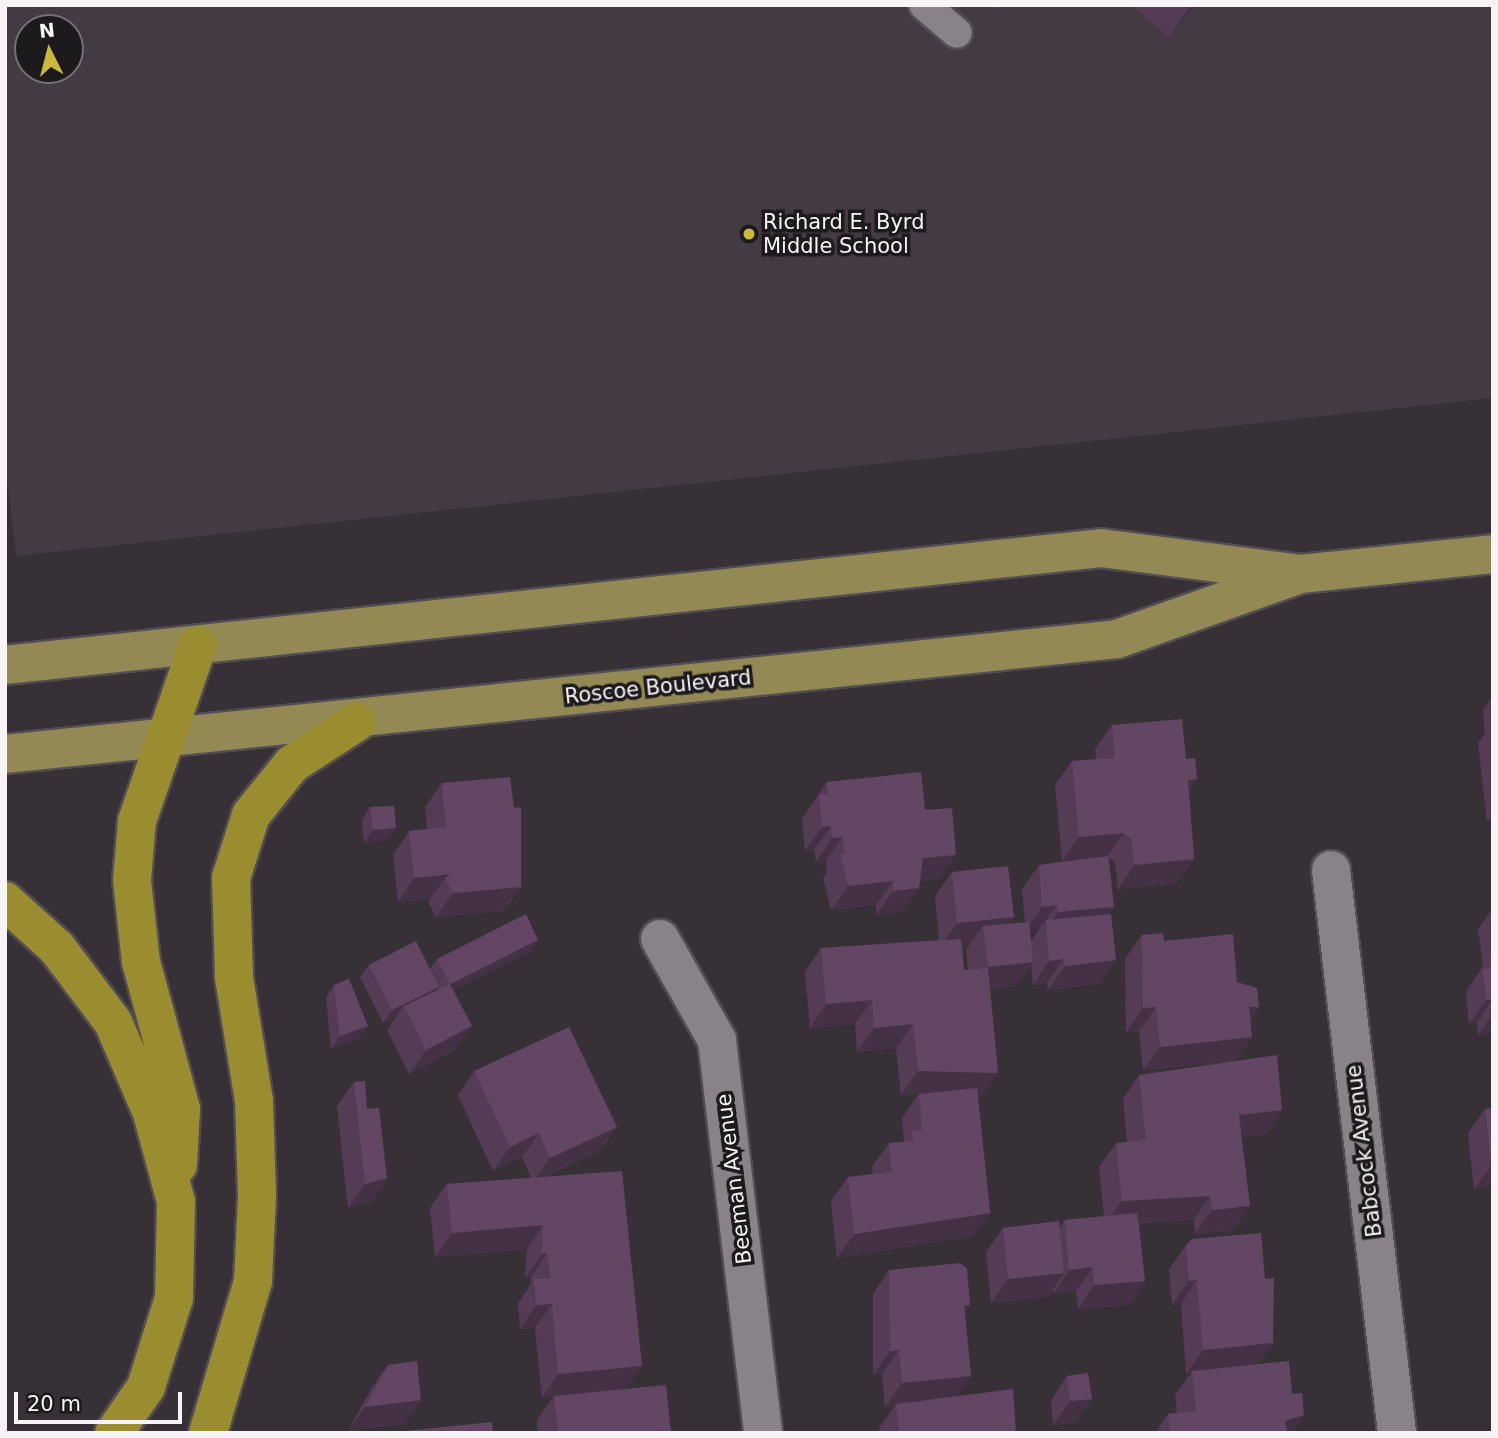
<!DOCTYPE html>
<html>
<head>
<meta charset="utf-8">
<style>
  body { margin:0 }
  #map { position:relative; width:1498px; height:1438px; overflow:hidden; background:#373137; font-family:"DejaVu Sans",sans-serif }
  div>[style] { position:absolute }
  .built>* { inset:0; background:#443a44 }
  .roads { filter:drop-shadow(2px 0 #524d52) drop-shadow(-2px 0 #524d52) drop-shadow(0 2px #524d52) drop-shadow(0 -2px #524d52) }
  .lane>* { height:30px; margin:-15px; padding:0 15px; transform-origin:15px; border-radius:15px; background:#898389 }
  .street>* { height:38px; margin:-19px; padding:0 19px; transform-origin:19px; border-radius:19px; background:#898389 }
  .primary>* { height:38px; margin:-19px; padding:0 19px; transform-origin:19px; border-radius:19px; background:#938954 }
  .highway>* { height:38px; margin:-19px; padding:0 19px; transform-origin:19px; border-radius:19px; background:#9a8d30 }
  .wall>* { inset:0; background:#553c55 }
  .shaded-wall>* { inset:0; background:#453145 }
  .building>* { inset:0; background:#634663 }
  .dots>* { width:19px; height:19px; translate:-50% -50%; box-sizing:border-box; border:4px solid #1c1a1c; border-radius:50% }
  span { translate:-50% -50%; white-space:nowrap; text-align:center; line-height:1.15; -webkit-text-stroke:7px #1c1a1c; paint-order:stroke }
  .poi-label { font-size:21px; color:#f7f3f7 }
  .left { translate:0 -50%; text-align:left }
  .street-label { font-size:21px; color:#f7f3f7 }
  .frame { position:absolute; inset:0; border:7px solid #f7f3f7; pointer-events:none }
  .north { position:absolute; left:14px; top:14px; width:70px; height:70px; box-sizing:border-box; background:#1c1a1c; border:2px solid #747174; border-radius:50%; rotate:354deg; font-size:19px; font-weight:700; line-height:28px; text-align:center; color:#f7f3f7 }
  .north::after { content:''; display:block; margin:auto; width:24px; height:32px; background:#cbba39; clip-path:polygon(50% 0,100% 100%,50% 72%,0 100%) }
  .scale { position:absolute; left:14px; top:1392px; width:168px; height:32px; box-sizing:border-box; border:4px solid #f7f3f7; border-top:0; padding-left:9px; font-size:21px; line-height:24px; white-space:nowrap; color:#f7f3f7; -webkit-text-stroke:5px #1c1a1c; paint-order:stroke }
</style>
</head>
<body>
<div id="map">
  <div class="built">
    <div style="clip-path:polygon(evenodd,5px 5px,1493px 5px,1493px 398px,16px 556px,5px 460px,5px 5px,28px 28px,70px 28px,70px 70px,28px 70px,28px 28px)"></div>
  </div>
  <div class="roads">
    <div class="lane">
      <div style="left:924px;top:5px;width:43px;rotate:40.3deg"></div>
    </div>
    <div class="street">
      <div style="left:1331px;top:870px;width:567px;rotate:83.31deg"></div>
      <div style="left:660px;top:939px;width:116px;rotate:60.6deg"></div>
      <div style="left:717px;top:1040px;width:396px;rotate:83.3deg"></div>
    </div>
    <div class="primary">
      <div style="left:5px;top:665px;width:1102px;rotate:-6.09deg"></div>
      <div style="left:1101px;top:548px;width:201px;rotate:7.4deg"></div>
      <div style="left:1300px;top:574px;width:194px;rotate:-5.9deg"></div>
      <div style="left:5px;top:754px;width:1118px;rotate:-5.9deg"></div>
      <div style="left:1117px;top:639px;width:189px;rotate:-19.5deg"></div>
    </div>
    <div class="highway">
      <div style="left:5px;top:901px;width:70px;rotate:42.1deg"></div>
      <div style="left:57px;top:948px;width:93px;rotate:52.9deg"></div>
      <div style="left:113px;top:1022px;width:99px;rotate:66.8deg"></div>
      <div style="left:152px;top:1113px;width:92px;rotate:74.9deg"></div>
      <div style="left:176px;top:1202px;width:96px;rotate:91.2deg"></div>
      <div style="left:174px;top:1298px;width:93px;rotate:107.5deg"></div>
      <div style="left:146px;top:1387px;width:56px;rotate:124.8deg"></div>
      <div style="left:178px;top:1165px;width:56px;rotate:-86.9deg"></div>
      <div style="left:181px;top:1109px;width:152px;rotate:-105.2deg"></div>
      <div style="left:141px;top:962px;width:82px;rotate:-96.3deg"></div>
      <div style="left:132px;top:880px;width:59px;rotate:-85.2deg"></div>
      <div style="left:137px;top:821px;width:186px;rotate:-70.9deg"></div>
      <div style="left:208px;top:1433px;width:159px;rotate:-73.5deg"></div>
      <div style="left:253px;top:1281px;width:86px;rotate:-87.3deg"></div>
      <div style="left:257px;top:1195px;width:94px;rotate:-91.8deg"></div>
      <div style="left:254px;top:1101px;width:126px;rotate:-99.2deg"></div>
      <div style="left:234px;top:977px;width:99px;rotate:-91.7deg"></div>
      <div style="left:231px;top:878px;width:66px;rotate:-72.4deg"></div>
      <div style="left:251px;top:815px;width:65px;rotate:-51.2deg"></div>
      <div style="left:292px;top:764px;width:77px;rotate:-32.9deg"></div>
    </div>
  </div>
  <div class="wall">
    <div style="clip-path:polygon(990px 5px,1000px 5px,996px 10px)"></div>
    <div style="clip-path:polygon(1131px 5px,1196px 5px,1169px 37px)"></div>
    <div style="clip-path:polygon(1493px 696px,1493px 820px,1487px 821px,1478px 743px,1485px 733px,1483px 710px)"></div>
    <div style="clip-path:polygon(evenodd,1112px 725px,1186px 759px,1197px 779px,1189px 791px,1194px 859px,1177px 883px,1118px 889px,1115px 862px,1109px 858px,1114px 907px,1109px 914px,1116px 960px,1100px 984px,1048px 990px,1047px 983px,1033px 985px,1031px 965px,1016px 986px,990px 989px,998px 1073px,981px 1097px,978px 1097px,990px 1213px,973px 1236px,837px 1258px,831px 1201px,848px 1177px,873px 1174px,872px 1167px,889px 1143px,904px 1142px,902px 1118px,918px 1095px,901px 1095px,896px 1048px,857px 1052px,855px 1024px,810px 1028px,805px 972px,821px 948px,939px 940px,935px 896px,952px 872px,1014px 917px,1009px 924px,1025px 923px,1022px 889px,1039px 865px,1085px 859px,1062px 861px,1055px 785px,1072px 761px,1096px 759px,1095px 749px,1112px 725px,1039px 929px,1031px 941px,1030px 930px,1039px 929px,1112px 725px,970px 944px,966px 950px,968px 970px,964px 970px,962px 945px,970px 944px)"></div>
    <div style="clip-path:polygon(827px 782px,925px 810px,940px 879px,920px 881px,919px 888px,902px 912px,876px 915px,876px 905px,831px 910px,823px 878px,827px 872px,826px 861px,816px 862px,814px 850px,805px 851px,802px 819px)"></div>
    <div style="clip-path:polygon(442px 783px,521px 887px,504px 911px,436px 917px,428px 902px,430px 899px,398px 902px,393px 855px,409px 831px,427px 829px,425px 807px)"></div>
    <div style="clip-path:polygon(370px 807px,396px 828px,387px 840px,364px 843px,362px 820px)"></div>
    <div style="clip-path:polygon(1493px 908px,1493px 1033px,1478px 1035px,1477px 1023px,1469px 1024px,1466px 992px,1483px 966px,1478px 929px)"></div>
    <div style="clip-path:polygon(1142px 935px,1164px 941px,1237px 982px,1259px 1007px,1250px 1020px,1252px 1037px,1235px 1061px,1143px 1070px,1139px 1031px,1126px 1032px,1125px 959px)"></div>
    <div style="clip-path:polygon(530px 952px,453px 990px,455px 1050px,409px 1074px,387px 1030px,397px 1016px,383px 1023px,360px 977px,369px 965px,430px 969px,437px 959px)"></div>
    <div style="clip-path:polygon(334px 985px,359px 1038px,331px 1049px,326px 997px)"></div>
    <div style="clip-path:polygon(474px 1071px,617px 1127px,600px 1151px,543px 1177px,626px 1389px,671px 1433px,538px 1433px,537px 1420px,553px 1397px,542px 1398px,535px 1328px,520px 1329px,518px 1303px,531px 1284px,531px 1277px,525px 1278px,527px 1249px,435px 1257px,430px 1208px,447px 1184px,531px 1178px,522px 1157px,493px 1171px,458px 1095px)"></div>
    <div style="clip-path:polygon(1139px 1075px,1282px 1110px,1266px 1134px,1241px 1137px,1234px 1230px,1195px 1234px,1194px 1220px,1139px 1223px,1145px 1281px,1129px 1305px,1078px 1309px,1076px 1291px,1053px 1294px,1052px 1290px,1048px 1297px,991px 1303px,986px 1252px,1003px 1228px,1060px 1227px,1065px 1220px,1104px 1216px,1099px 1167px,1116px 1143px,1127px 1142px,1123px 1099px)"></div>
    <div style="clip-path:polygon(354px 1082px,367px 1109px,387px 1178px,371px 1202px,348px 1208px,337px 1106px)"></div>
    <div style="clip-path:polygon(1485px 1109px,1493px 1186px,1474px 1189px,1468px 1133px)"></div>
    <div style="clip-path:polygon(1186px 1245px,1258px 1364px,1292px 1433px,1155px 1433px,1168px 1414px,1177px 1413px,1175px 1395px,1191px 1373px,1186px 1374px,1181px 1304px,1172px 1305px,1169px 1269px)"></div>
    <div style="clip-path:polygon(889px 1270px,970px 1305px,965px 1312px,971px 1376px,957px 1396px,1016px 1433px,879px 1433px,879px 1428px,895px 1406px,885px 1407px,882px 1374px,873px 1375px,873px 1294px)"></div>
    <div style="clip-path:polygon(388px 1365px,421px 1400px,404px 1424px,348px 1431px,371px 1389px)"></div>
    <div style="clip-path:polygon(1067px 1376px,1092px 1399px,1075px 1423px,1053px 1425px,1051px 1400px)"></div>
  </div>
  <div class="shaded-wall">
    <div style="clip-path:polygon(1191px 5px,1196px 5px,1169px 37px)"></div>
    <div style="clip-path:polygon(1197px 779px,1180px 803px,1188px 780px)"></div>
    <div style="clip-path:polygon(1493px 812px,1493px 820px,1487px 821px)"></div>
    <div style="clip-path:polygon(831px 826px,814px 850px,805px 851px,822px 827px)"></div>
    <div style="clip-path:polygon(396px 828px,387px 840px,364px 843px,373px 830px)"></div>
    <div style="clip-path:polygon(1124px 833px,1107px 857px,1062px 861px,1079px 837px)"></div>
    <div style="clip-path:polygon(842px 837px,826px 861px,816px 862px,832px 838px)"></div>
    <div style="clip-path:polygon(956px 855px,940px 879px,907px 882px,923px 858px)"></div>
    <div style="clip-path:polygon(1194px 859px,1177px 883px,1118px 889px,1134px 865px)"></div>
    <div style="clip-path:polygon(451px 874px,445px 878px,430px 899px,398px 902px,414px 878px)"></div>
    <div style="clip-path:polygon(893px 881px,876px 905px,831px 910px,848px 886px)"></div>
    <div style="clip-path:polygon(521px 887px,504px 911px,436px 917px,453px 893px)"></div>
    <div style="clip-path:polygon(919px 888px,902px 912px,876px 915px,893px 891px)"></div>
    <div style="clip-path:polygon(1057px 905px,1039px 929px,1025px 931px,1042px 907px)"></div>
    <div style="clip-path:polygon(1114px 907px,1097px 931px,1047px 928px,1058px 912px)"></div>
    <div style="clip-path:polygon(1014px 917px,997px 941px,983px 926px,970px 944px,940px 947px,957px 923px)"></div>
    <div style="clip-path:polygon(538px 940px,530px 952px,441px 996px,450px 984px)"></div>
    <div style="clip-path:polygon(1064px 959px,1047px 983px,1033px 985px,1049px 961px)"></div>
    <div style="clip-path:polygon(1116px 960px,1100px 984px,1048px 990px,1065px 966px)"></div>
    <div style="clip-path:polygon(1033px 962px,1016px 986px,971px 991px,988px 967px)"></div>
    <div style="clip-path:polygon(439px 987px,430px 999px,404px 1006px,397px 1016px,383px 1023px,392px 1010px)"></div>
    <div style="clip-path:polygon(1493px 999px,1477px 1023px,1469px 1024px,1486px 1000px)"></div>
    <div style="clip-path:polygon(872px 1000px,855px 1024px,810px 1028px,826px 1004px)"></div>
    <div style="clip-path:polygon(1156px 1007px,1139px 1031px,1126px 1032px,1143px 1008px)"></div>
    <div style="clip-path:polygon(1249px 1007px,1259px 1007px,1242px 1031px)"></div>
    <div style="clip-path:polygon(1493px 1014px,1493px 1033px,1478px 1035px)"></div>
    <div style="clip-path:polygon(913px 1024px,896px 1048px,857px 1052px,874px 1028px)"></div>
    <div style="clip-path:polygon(368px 1026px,359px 1038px,331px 1049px,340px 1036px)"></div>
    <div style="clip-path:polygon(472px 1026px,455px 1050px,409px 1074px,426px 1050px)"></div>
    <div style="clip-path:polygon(1252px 1037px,1235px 1061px,1143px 1070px,1160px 1047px)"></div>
    <div style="clip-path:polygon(918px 1071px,998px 1073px,981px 1097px,901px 1095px)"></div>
    <div style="clip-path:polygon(1282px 1110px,1266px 1134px,1222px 1139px,1239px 1115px)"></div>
    <div style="clip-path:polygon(617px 1127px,600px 1151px,533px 1181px,550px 1158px)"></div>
    <div style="clip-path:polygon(539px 1133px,522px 1157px,493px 1171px,510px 1147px)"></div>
    <div style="clip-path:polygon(1493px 1165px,1493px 1186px,1474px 1189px,1491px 1166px)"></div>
    <div style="clip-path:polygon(387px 1178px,371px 1202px,348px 1208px,365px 1184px)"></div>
    <div style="clip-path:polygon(1210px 1196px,1194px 1220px,1105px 1224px,1122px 1201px)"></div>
    <div style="clip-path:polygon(1250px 1206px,1234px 1230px,1195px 1234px,1212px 1210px)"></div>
    <div style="clip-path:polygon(990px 1213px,973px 1236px,837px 1258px,854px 1234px)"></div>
    <div style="clip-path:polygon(543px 1225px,527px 1249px,435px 1257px,452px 1233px)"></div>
    <div style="clip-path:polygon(547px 1253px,531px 1277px,525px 1278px,542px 1254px)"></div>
    <div style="clip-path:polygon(1093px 1267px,1076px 1291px,1053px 1294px,1069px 1270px)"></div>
    <div style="clip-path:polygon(1064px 1273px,1048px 1297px,991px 1303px,1008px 1279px)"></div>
    <div style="clip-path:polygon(1197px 1280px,1181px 1304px,1172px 1305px,1189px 1281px)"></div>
    <div style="clip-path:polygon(1145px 1281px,1129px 1305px,1078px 1309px,1094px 1285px)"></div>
    <div style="clip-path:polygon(552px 1304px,535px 1328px,520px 1329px,536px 1305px)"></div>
    <div style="clip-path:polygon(964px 1305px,970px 1305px,953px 1329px)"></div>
    <div style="clip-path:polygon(1273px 1343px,1256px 1367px,1192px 1371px,1191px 1373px,1186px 1374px,1203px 1350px)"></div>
    <div style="clip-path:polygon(899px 1350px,882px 1374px,873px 1375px,890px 1351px)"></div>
    <div style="clip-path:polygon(642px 1366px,625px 1390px,542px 1398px,558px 1374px)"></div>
    <div style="clip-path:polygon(971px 1376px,955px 1400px,896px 1404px,895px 1406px,885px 1407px,902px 1383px)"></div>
    <div style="clip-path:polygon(1092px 1399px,1075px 1423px,1053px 1425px,1070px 1401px)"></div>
    <div style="clip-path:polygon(421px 1400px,404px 1424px,348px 1431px,365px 1407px)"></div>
    <div style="clip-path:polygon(1304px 1415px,1292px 1433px,1277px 1433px,1285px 1421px)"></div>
  </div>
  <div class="building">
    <div style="clip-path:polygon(1182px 719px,1186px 759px,1195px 758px,1197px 779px,1188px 780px,1194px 859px,1134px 865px,1131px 838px,1124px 833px,1079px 837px,1072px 761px,1115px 758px,1112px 725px)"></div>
    <div style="clip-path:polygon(921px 772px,925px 810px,952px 808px,956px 855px,923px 858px,919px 888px,893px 891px,893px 881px,848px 886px,840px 854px,845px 854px,842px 837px,832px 838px,831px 826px,822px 827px,819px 795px,828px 794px,827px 782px)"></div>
    <div style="clip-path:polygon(510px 777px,514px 808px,521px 807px,521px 887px,453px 893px,445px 878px,451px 874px,414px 878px,409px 831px,446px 827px,442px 783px)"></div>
    <div style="clip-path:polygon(394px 806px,396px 828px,373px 830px,370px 807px)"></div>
    <div style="clip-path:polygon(1108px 856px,1114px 907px,1058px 912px,1057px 905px,1042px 907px,1039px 865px)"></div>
    <div style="clip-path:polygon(1008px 866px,1014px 917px,957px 923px,952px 872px)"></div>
    <div style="clip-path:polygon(526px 914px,538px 940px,450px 984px,437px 959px)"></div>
    <div style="clip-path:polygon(1111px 914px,1116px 960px,1065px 966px,1064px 959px,1049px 961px,1046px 920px)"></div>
    <div style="clip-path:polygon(1029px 922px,1033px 962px,988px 967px,983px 926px)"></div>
    <div style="clip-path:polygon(1163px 933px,1164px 941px,1233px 934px,1237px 982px,1257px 988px,1259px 1007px,1249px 1007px,1252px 1037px,1160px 1047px,1156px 1007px,1143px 1008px,1142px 935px)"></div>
    <div style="clip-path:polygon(961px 939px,964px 970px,988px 968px,998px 1073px,918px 1071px,913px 1024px,874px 1028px,872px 1000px,826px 1004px,821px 948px)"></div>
    <div style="clip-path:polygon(416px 941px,439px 987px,392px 1010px,369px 965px)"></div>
    <div style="clip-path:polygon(1490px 956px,1493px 956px,1493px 999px,1486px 1000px,1483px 969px,1491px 968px)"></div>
    <div style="clip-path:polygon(349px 979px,368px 1026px,340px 1036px,334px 985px)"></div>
    <div style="clip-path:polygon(450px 984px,472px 1026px,426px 1050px,404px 1006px)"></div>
    <div style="clip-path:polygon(569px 1027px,617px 1127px,550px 1158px,539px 1133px,510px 1147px,474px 1071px)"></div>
    <div style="clip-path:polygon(1277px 1055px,1282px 1110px,1239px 1115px,1250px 1206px,1212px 1210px,1210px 1196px,1122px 1201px,1116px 1143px,1146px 1140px,1139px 1075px)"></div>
    <div style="clip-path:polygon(365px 1081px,367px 1109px,379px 1108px,387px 1178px,365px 1184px,354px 1082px)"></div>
    <div style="clip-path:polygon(977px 1088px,990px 1213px,854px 1234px,848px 1177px,892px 1172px,889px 1143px,913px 1141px,912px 1131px,922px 1130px,919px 1094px)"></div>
    <div style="clip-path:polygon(1493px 1108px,1493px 1165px,1491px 1166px,1485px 1109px)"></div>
    <div style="clip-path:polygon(622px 1171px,642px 1366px,558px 1374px,552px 1304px,536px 1305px,534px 1279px,550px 1278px,547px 1253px,542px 1254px,543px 1225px,452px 1233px,447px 1184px)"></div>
    <div style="clip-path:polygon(1137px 1213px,1145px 1281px,1094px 1285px,1093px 1267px,1069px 1270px,1065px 1220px)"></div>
    <div style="clip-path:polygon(1059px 1221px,1064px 1273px,1008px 1279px,1003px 1228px)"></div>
    <div style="clip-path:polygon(1261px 1233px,1265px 1279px,1274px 1278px,1273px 1343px,1203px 1350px,1197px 1280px,1189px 1281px,1186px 1245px,1192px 1239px)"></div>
    <div style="clip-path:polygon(960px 1263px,967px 1269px,970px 1305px,964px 1305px,971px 1376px,902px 1383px,899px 1350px,890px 1351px,889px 1270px)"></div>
    <div style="clip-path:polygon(417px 1361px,421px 1400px,365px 1407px,388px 1365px)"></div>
    <div style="clip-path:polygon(1289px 1361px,1292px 1394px,1302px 1393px,1304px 1415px,1285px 1421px,1287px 1433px,1170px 1433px,1168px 1414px,1196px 1411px,1192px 1371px)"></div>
    <div style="clip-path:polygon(1088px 1373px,1092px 1399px,1070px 1401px,1067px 1376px)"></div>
    <div style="clip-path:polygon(666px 1385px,671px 1433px,558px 1433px,554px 1396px)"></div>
    <div style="clip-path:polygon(1013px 1389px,1016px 1433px,899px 1433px,896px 1404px)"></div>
    <div style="clip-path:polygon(492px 1422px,493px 1433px,386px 1433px)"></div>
  </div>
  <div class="dots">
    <div style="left:749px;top:234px;background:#cbba39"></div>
  </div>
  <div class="poi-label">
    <span class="left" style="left:763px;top:234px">Richard E. Byrd<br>Middle School</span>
  </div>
  <div class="street-label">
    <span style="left:658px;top:687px;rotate:-6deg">Roscoe Boulevard</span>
    <span style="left:1364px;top:1151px;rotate:-97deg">Babcock Avenue</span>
    <span style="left:734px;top:1179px;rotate:-97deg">Beeman Avenue</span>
  </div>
  <div class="frame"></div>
  <div class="north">N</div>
  <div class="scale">20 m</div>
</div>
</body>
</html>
